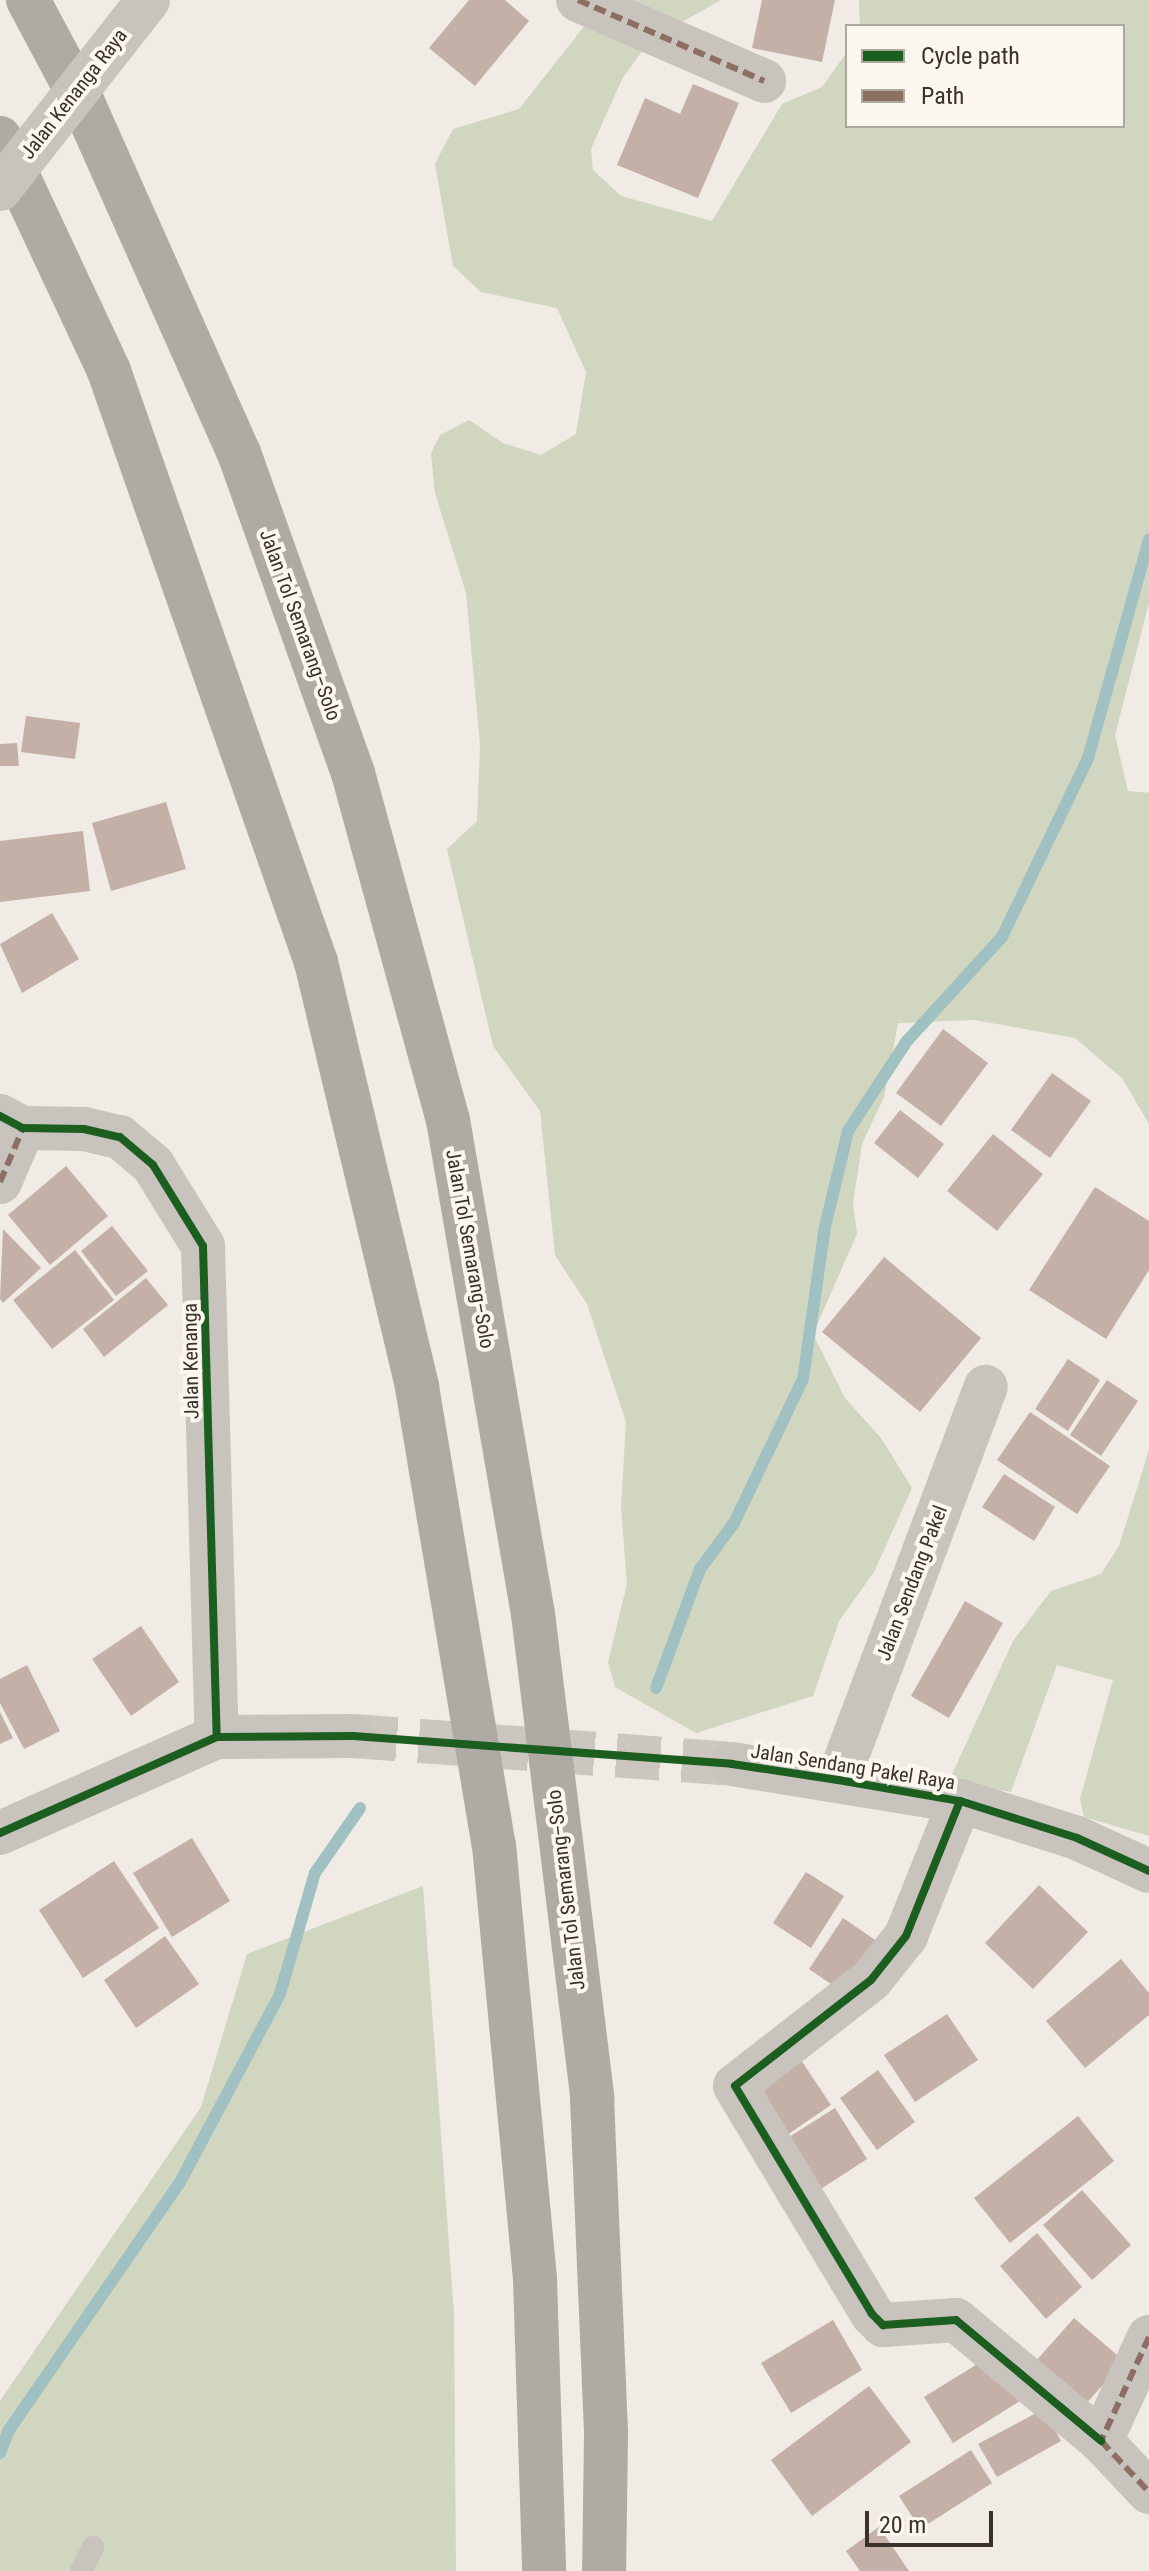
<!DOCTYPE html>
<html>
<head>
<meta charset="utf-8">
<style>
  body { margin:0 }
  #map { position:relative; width:1149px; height:2571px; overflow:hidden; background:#f0ebe5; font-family:"Roboto Condensed",sans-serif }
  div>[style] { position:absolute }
  .green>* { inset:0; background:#d0d6bf }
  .stream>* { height:12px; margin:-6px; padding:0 6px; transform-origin:6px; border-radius:6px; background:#a1c0c1 }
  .building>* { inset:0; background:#c4b0a6 }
  .tertiary-tunnel>* { height:44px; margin-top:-22px; transform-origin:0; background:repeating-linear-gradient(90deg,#ccc6c0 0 44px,transparent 0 66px) }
  .service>* { height:22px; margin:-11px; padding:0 11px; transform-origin:11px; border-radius:11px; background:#c9c3be }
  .minor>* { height:44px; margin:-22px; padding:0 22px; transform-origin:22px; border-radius:22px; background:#c9c3be }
  .tertiary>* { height:44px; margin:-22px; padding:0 22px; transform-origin:22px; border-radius:22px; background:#c9c3be }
  .motorway>* { height:44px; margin:-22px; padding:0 22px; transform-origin:22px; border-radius:22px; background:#afaaa4 }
  .tertiary-bridge>* { height:44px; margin:-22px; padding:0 22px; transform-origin:22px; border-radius:22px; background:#c9c3be }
  .quiet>* { height:6px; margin-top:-3px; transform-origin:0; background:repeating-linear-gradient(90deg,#8d6e63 0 12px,transparent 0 18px) }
  .cycleway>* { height:8px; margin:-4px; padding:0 4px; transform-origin:4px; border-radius:4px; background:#1b5e20 }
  span { translate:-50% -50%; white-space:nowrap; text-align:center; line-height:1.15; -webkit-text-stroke:8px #fbf6ee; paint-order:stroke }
  .street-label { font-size:20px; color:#3b312b }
  .legend { position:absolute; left:845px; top:24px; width:280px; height:104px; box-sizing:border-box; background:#fbf6ee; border:2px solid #aea7a0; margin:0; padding:10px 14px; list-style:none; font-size:24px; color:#3b312b }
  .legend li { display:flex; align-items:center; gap:16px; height:40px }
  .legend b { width:40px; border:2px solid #aea7a0 }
  .scale { position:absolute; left:865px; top:2511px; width:128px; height:36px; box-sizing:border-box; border:4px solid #3b312b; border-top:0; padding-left:10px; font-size:24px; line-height:28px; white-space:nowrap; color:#3b312b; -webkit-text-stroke:6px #fbf6ee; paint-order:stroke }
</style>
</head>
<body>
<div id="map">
  <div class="green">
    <div style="clip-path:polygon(605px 0,721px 0,650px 40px,622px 79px,591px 149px,593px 170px,621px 196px,712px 221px,782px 104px,822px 87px,847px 52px,847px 126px,1123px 126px,1123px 26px,860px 26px,859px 0,1149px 0,1149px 603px,1115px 735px,1128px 791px,1149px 793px,1149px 1124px,1122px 1078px,1075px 1038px,974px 1020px,898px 1023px,884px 1097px,862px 1144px,853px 1203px,857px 1234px,813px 1334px,845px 1398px,881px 1438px,912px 1488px,874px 1572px,839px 1621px,813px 1696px,696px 1733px,615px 1687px,608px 1662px,627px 1584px,621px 1507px,626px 1422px,587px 1304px,555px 1255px,540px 1111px,493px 1046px,447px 849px,477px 821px,480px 745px,466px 593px,435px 493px,431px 453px,440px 435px,469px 420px,503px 443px,541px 455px,576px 434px,586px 372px,557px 308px,481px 292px,453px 266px,435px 164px,453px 129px,519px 109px)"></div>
    <div style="clip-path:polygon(1149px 1450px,1149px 1836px,1084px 1817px,1080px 1799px,1113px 1680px,1057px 1665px,1011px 1792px,949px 1781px,1013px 1641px,1051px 1591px,1101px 1574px,1119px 1546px)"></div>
    <div style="clip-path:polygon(423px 1886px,454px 2314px,456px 2571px,0 2571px,0 2401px,201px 2107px,247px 1954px)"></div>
  </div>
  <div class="stream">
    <div style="left:656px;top:1688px;width:127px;rotate:-69.7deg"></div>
    <div style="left:700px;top:1569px;width:57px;rotate:-53.5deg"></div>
    <div style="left:734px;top:1523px;width:160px;rotate:-64.4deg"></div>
    <div style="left:803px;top:1379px;width:154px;rotate:-81.8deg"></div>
    <div style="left:825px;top:1227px;width:99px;rotate:-76.5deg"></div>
    <div style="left:848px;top:1131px;width:108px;rotate:-56.8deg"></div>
    <div style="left:907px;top:1041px;width:141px;rotate:-47.6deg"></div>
    <div style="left:1002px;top:937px;width:199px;rotate:-64.3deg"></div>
    <div style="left:1088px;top:758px;width:227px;rotate:-74.4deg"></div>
    <div style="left:0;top:2453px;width:25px;rotate:-69deg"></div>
    <div style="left:9px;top:2430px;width:299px;rotate:-55.4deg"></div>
    <div style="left:179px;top:2184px;width:215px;rotate:-62deg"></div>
    <div style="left:280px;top:1994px;width:126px;rotate:-73.9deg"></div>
    <div style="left:315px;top:1873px;width:79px;rotate:-55.3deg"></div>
  </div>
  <div class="building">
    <div style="clip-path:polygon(469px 0,505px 0,529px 21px,475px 86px,429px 48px)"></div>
    <div style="clip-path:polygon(762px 0,835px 0,822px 62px,752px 48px)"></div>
    <div style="clip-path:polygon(693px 84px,739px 103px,698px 198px,617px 165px,645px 98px,680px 114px)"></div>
    <div style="clip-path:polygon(26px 716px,80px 723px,75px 759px,21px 752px)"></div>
    <div style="clip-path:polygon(17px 743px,19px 766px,0 766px,0 744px)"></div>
    <div style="clip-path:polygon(166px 802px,186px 869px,111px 891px,92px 823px)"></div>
    <div style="clip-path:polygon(83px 831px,90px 891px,0 902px,0 841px)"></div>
    <div style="clip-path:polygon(52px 913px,79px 959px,22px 993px,0 944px)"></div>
    <div style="clip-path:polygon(943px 1029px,988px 1063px,941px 1126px,896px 1093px)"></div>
    <div style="clip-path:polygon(1052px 1073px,1091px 1101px,1050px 1158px,1011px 1130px)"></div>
    <div style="clip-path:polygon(900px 1110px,944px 1144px,918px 1178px,874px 1143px)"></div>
    <div style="clip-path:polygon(993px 1134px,1043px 1174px,997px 1231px,947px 1191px)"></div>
    <div style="clip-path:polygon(66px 1166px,108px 1216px,50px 1265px,8px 1215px)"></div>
    <div style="clip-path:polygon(1095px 1187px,1149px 1221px,1149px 1270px,1106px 1339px,1029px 1290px)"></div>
    <div style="clip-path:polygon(112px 1226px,148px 1271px,116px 1296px,81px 1251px)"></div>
    <div style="clip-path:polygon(3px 1229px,41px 1268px,3px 1303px,0 1299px)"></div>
    <div style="clip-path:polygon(75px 1250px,114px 1300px,52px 1349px,13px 1300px)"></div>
    <div style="clip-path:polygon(884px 1257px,981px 1338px,920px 1412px,822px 1332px)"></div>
    <div style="clip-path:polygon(146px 1278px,168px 1305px,104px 1357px,83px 1329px)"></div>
    <div style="clip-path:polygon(1068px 1359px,1100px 1380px,1068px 1431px,1035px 1409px)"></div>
    <div style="clip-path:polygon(1107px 1380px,1138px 1401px,1101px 1456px,1070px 1435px)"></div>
    <div style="clip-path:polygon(1030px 1412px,1110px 1466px,1077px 1514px,997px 1460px)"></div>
    <div style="clip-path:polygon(1004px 1474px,1055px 1507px,1034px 1541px,982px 1507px)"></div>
    <div style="clip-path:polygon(965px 1601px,1003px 1623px,949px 1718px,911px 1696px)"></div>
    <div style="clip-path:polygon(141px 1626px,179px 1682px,131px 1716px,92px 1659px)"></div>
    <div style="clip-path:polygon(27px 1665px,60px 1731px,24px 1749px,0 1703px,0 1679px)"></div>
    <div style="clip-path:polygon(0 1712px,13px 1738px,0 1744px)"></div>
    <div style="clip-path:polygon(192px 1838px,230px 1901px,172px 1937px,133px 1873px)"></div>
    <div style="clip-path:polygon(114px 1861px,159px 1928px,83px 1978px,39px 1910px)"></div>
    <div style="clip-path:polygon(806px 1872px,844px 1896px,811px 1948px,773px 1923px)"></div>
    <div style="clip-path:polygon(1039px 1885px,1088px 1932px,1033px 1989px,985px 1943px)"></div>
    <div style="clip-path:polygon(843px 1918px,881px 1944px,847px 1995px,809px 1969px)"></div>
    <div style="clip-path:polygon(165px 1936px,199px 1984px,136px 2028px,104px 1980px)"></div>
    <div style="clip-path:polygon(1121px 1959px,1149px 1993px,1149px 2015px,1085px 2068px,1046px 2021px)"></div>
    <div style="clip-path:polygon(947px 2014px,978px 2060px,915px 2102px,884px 2055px)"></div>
    <div style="clip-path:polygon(801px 2060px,831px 2105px,784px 2137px,753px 2092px)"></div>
    <div style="clip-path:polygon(878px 2070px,915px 2122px,877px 2150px,840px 2098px)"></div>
    <div style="clip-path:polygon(835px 2108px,867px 2159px,810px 2196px,778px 2144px)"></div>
    <div style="clip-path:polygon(1078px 2116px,1114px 2161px,1010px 2243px,974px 2198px)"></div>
    <div style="clip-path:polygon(1082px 2190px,1131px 2245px,1092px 2280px,1043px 2225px)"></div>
    <div style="clip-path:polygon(1037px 2233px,1082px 2287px,1046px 2319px,1000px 2266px)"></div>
    <div style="clip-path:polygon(1074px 2318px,1124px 2361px,1085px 2405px,1036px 2361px)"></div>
    <div style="clip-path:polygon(833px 2320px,862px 2370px,791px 2413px,761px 2363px)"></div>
    <div style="clip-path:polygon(992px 2355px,1020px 2401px,953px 2443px,924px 2397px)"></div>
    <div style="clip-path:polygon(869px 2386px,911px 2442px,812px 2516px,771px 2460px)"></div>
    <div style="clip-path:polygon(1044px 2409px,1061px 2441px,997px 2477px,978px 2444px)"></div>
    <div style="clip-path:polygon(971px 2450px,992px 2483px,920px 2529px,899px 2496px)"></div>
    <div style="clip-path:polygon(879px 2527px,909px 2571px,860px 2571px,846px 2551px)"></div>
  </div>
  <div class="tertiary-tunnel">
    <div style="left:353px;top:1736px;width:380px;rotate:4.2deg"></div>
  </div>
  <div class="service">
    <div style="left:81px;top:2571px;width:27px;rotate:-63deg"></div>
  </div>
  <div class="minor">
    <div style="left:578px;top:0;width:203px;rotate:23.5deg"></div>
    <div style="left:0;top:1182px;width:59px;rotate:-66.9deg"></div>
    <div style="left:838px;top:1780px;width:420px;rotate:-69.4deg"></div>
    <div style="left:960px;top:1801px;width:145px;rotate:111.8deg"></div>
    <div style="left:906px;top:1936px;width:56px;rotate:128.5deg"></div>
    <div style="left:871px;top:1980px;width:172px;rotate:142.1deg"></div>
    <div style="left:735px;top:2086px;width:266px;rotate:59deg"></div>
    <div style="left:872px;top:2314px;width:16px;rotate:45deg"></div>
    <div style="left:883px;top:2325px;width:73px;rotate:-3.9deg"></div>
    <div style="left:956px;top:2320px;width:189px;rotate:39.8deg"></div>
    <div style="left:0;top:1833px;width:237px;rotate:-23.9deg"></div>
    <div style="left:1149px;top:2337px;width:115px;rotate:114.8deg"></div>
    <div style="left:1101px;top:2441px;width:70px;rotate:46.7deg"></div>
  </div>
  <div class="tertiary">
    <div style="left:0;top:1116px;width:26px;rotate:28deg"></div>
    <div style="left:23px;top:1128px;width:61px;rotate:0.9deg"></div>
    <div style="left:84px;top:1129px;width:37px;rotate:13deg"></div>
    <div style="left:120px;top:1137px;width:43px;rotate:40.3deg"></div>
    <div style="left:153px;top:1165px;width:95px;rotate:58.3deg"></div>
    <div style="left:203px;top:1246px;width:491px;rotate:88.4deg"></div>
    <div style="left:217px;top:1737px;width:136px;rotate:-0.4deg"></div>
    <div style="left:732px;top:1764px;width:231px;rotate:9.2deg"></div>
    <div style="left:960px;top:1801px;width:123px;rotate:17.5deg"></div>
    <div style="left:1077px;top:1838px;width:79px;rotate:24.6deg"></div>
  </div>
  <div class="motorway">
    <div style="left:28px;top:0;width:117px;rotate:61.9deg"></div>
    <div style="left:83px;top:103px;width:383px;rotate:66deg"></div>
    <div style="left:239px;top:453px;width:340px;rotate:70.4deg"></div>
    <div style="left:353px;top:773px;width:360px;rotate:74.7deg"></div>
    <div style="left:448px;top:1120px;width:501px;rotate:80.24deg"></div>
    <div style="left:533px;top:1614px;width:488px;rotate:83deg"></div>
    <div style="left:592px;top:2098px;width:338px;rotate:87.6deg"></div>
    <div style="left:606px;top:2436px;width:135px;rotate:90.8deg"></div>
    <div style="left:0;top:138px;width:257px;rotate:64.9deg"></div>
    <div style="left:109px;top:371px;width:626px;rotate:70.7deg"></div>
    <div style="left:316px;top:962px;width:437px;rotate:76.6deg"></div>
    <div style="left:417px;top:1387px;width:464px;rotate:80.5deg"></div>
    <div style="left:494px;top:1845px;width:436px;rotate:84.6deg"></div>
    <div style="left:535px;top:2279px;width:292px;rotate:88.2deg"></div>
  </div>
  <div class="tertiary-bridge">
    <div style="left:0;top:189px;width:240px;rotate:-51.9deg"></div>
  </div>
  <div class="quiet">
    <div style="left:578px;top:0;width:203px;rotate:23.5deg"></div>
    <div style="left:0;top:1182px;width:59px;rotate:-66.9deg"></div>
    <div style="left:1149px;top:2337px;width:115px;rotate:114.8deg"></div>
    <div style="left:1101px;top:2441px;width:70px;rotate:46.7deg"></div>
  </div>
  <div class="cycleway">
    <div style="left:0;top:1116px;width:26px;rotate:28deg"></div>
    <div style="left:23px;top:1128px;width:61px;rotate:0.9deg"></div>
    <div style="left:84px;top:1129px;width:37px;rotate:13deg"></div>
    <div style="left:120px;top:1137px;width:43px;rotate:40.3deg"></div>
    <div style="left:153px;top:1165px;width:95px;rotate:58.3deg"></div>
    <div style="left:203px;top:1246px;width:491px;rotate:88.4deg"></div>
    <div style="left:960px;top:1801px;width:145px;rotate:111.8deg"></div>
    <div style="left:906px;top:1936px;width:56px;rotate:128.5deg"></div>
    <div style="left:871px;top:1980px;width:172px;rotate:142.1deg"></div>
    <div style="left:735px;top:2086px;width:266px;rotate:59deg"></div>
    <div style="left:872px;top:2314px;width:16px;rotate:45deg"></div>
    <div style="left:883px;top:2325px;width:73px;rotate:-3.9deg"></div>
    <div style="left:956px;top:2320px;width:189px;rotate:39.8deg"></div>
    <div style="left:0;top:1833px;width:237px;rotate:-23.9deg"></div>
    <div style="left:217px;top:1737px;width:136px;rotate:-0.4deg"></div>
    <div style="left:353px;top:1736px;width:380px;rotate:4.2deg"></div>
    <div style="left:732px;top:1764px;width:107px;rotate:8.6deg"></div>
    <div style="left:838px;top:1780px;width:124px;rotate:9.8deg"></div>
    <div style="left:960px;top:1801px;width:123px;rotate:17.5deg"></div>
    <div style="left:1077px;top:1838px;width:79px;rotate:24.6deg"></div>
  </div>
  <div class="street-label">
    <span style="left:74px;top:94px;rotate:-52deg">Jalan Kenanga Raya</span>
    <span style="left:300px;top:625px;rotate:70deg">Jalan Tol Semarang–Solo</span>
    <span style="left:470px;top:1249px;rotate:80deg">Jalan Tol Semarang–Solo</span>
    <span style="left:191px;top:1361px;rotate:-91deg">Jalan Kenanga</span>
    <span style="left:912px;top:1583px;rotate:-69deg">Jalan Sendang Pakel</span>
    <span style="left:853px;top:1767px;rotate:9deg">Jalan Sendang Pakel Raya</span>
    <span style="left:566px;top:1890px;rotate:-97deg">Jalan Tol Semarang–Solo</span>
  </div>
  <ul class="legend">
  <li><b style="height:10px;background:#1b5e20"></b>Cycle path</li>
  <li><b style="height:10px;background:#8d6e63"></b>Path</li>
  </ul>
  <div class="scale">20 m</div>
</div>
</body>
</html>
